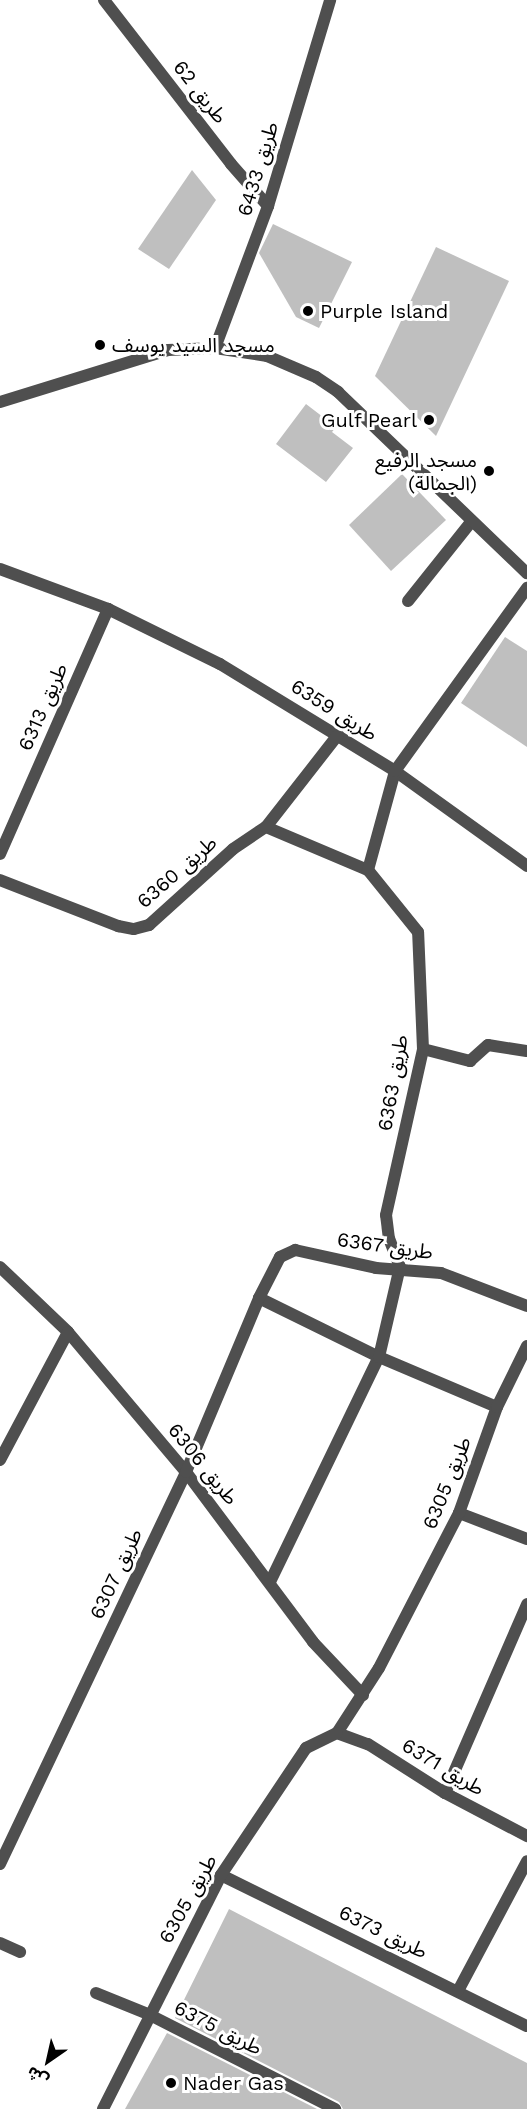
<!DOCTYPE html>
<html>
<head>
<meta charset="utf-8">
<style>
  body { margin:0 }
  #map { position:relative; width:527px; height:2109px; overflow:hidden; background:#fff; font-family:"Work Sans","Noto Sans Arabic",sans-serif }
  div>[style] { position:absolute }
  .building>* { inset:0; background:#bfbfbf }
  .service>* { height:12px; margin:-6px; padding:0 6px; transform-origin:6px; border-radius:6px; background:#4f4f4f }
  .minor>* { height:12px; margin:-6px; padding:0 6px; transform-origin:6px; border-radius:6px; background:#4f4f4f }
  .tertiary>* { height:12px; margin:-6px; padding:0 6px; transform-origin:6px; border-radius:6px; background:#4f4f4f }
  .dots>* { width:16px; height:16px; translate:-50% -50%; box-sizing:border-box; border:3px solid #fff; border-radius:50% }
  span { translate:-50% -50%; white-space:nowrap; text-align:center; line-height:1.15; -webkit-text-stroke:6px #fff; paint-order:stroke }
  .street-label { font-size:20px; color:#000 }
  .poi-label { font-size:20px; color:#000 }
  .left { translate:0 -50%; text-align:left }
  .right { translate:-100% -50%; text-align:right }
  .north { position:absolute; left:18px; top:2031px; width:60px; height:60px; -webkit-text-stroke:4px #fff; paint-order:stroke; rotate:214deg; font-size:16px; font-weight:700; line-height:24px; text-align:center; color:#000 }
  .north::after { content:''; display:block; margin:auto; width:21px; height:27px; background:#000; clip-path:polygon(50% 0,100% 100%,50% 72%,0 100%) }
</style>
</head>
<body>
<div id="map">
  <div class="building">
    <div style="clip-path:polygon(192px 170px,216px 200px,169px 269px,138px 249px)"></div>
    <div style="clip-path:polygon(273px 224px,352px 262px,319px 328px,296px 317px,259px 253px)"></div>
    <div style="clip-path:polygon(436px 247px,509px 281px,436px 436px,375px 376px)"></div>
    <div style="clip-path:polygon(306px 404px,336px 427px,332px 432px,353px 448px,326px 482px,276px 444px)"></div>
    <div style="clip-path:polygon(402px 474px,446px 520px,391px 571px,349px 525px)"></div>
    <div style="clip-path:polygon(505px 637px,527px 651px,527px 747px,461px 703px)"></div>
    <div style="clip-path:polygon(229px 1909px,527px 2063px,527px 2109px,343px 2109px,339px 2102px,175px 2018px)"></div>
    <div style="clip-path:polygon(167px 2033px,317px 2109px,125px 2109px)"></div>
  </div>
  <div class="service">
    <div style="left:408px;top:601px;width:101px;rotate:-51.4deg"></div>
    <div style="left:423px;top:1049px;width:49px;rotate:14.3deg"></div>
    <div style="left:470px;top:1061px;width:24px;rotate:-42deg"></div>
    <div style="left:488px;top:1045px;width:39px;rotate:9deg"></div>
    <div style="left:0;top:1943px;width:22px;rotate:24deg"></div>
    <div style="left:96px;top:1993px;width:56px;rotate:22deg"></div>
  </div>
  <div class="minor">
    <div style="left:104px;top:0;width:207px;rotate:52.2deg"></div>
    <div style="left:231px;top:164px;width:56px;rotate:48.6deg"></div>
    <div style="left:215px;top:348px;width:152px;rotate:-69.5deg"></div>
    <div style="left:268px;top:206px;width:215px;rotate:-73.2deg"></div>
    <div style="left:0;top:569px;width:115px;rotate:20.3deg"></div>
    <div style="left:108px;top:609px;width:125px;rotate:26.2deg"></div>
    <div style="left:220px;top:664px;width:205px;rotate:31.4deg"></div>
    <div style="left:395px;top:771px;width:163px;rotate:35.7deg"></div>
    <div style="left:266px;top:827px;width:111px;rotate:22.9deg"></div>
    <div style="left:0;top:854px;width:268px;rotate:-66.2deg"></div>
    <div style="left:0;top:880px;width:127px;rotate:21.3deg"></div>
    <div style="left:118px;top:926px;width:16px;rotate:11deg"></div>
    <div style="left:134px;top:929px;width:16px;rotate:-15deg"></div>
    <div style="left:149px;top:925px;width:113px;rotate:-42.1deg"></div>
    <div style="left:233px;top:849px;width:40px;rotate:-34deg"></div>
    <div style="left:266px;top:827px;width:117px;rotate:-52deg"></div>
    <div style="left:0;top:1267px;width:94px;rotate:43.7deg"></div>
    <div style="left:68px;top:1332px;width:183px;rotate:49.9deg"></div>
    <div style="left:186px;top:1472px;width:212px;rotate:53.2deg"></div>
    <div style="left:313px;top:1642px;width:73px;rotate:46.7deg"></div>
    <div style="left:259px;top:1298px;width:134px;rotate:26.2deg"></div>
    <div style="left:379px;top:1357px;width:128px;rotate:23deg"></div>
    <div style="left:0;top:1460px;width:145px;rotate:-62deg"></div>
    <div style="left:459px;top:1513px;width:73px;rotate:20.9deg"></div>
    <div style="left:270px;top:1582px;width:250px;rotate:-64.2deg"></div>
    <div style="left:379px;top:1357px;width:92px;rotate:-76.9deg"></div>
    <div style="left:400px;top:1267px;width:30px;rotate:-111deg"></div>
    <div style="left:389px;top:1239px;width:24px;rotate:-97deg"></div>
    <div style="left:386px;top:1215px;width:170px;rotate:-77.4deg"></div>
    <div style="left:423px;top:1049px;width:117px;rotate:-92.4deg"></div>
    <div style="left:418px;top:932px;width:80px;rotate:-128.9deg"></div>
    <div style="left:368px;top:870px;width:103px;rotate:-74.7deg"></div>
    <div style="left:395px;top:771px;width:226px;rotate:-54.2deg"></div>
    <div style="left:337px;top:1733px;width:77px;rotate:-57.1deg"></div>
    <div style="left:379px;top:1668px;width:174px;rotate:-62.7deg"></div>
    <div style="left:459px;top:1513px;width:113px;rotate:-70.3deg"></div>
    <div style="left:497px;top:1407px;width:68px;rotate:-63.8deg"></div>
    <div style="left:337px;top:1733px;width:33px;rotate:20deg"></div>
    <div style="left:368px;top:1744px;width:91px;rotate:32.5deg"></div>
    <div style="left:445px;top:1793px;width:93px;rotate:27.7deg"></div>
    <div style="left:445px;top:1793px;width:206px;rotate:-66.5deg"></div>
    <div style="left:0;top:1864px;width:434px;rotate:-64.6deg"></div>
    <div style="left:186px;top:1472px;width:189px;rotate:-67.2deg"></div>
    <div style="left:259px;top:1298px;width:46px;rotate:-62.9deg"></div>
    <div style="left:280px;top:1257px;width:17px;rotate:-25deg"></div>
    <div style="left:295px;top:1250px;width:83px;rotate:12.5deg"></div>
    <div style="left:376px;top:1268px;width:65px;rotate:4.4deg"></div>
    <div style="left:441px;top:1273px;width:92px;rotate:21deg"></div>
    <div style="left:221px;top:1875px;width:341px;rotate:26.3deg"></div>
    <div style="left:458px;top:1991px;width:147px;rotate:-62deg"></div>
    <div style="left:148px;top:2014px;width:210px;rotate:26.9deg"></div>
    <div style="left:103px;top:2109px;width:262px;rotate:-63.2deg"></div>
    <div style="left:221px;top:1875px;width:153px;rotate:-56.2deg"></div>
    <div style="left:306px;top:1748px;width:34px;rotate:-26deg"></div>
  </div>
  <div class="tertiary">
    <div style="left:0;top:402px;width:176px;rotate:-17.2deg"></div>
    <div style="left:168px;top:350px;width:47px;rotate:-2.4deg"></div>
    <div style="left:215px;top:348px;width:53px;rotate:8.7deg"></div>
    <div style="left:267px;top:356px;width:53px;rotate:23.2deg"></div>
    <div style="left:316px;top:377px;width:27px;rotate:34deg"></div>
    <div style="left:338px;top:392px;width:262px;rotate:43.8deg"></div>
  </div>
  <div class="dots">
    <div style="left:308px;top:311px;background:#000"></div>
    <div style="left:100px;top:345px;background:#000"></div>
    <div style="left:429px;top:420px;background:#000"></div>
    <div style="left:489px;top:471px;background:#000"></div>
    <div style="left:171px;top:2083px;background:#000"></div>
  </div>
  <div class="street-label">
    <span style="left:200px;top:92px;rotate:52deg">طريق 62</span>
    <span style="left:258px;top:169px;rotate:-73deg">طريق 6433</span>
    <span style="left:43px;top:707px;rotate:-66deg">طريق 6313</span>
    <span style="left:334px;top:710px;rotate:32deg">طريق 6359</span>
    <span style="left:177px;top:872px;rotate:-41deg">طريق 6360</span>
    <span style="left:393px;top:1083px;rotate:-80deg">طريق 6363</span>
    <span style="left:385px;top:1246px;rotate:8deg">طريق 6367</span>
    <span style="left:203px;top:1464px;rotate:51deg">طريق 6306</span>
    <span style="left:447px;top:1483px;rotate:-68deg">طريق 6305</span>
    <span style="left:116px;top:1574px;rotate:-65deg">طريق 6307</span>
    <span style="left:443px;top:1767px;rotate:31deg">طريق 6371</span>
    <span style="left:188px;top:1899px;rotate:-61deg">طريق 6305</span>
    <span style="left:383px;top:1932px;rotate:26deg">طريق 6373</span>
    <span style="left:218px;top:2028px;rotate:27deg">طريق 6375</span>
  </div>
  <div class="poi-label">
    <span class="left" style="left:320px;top:311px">Purple Island</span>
    <span class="left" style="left:112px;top:345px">مسجد السيد يوسف</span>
    <span class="right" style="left:417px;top:420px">Gulf Pearl</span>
    <span class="right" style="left:477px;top:472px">مسجد الرفيع<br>(الجمالة)</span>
    <span class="left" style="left:183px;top:2083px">Nader Gas</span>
  </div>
  <div class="north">ش</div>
</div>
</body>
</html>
